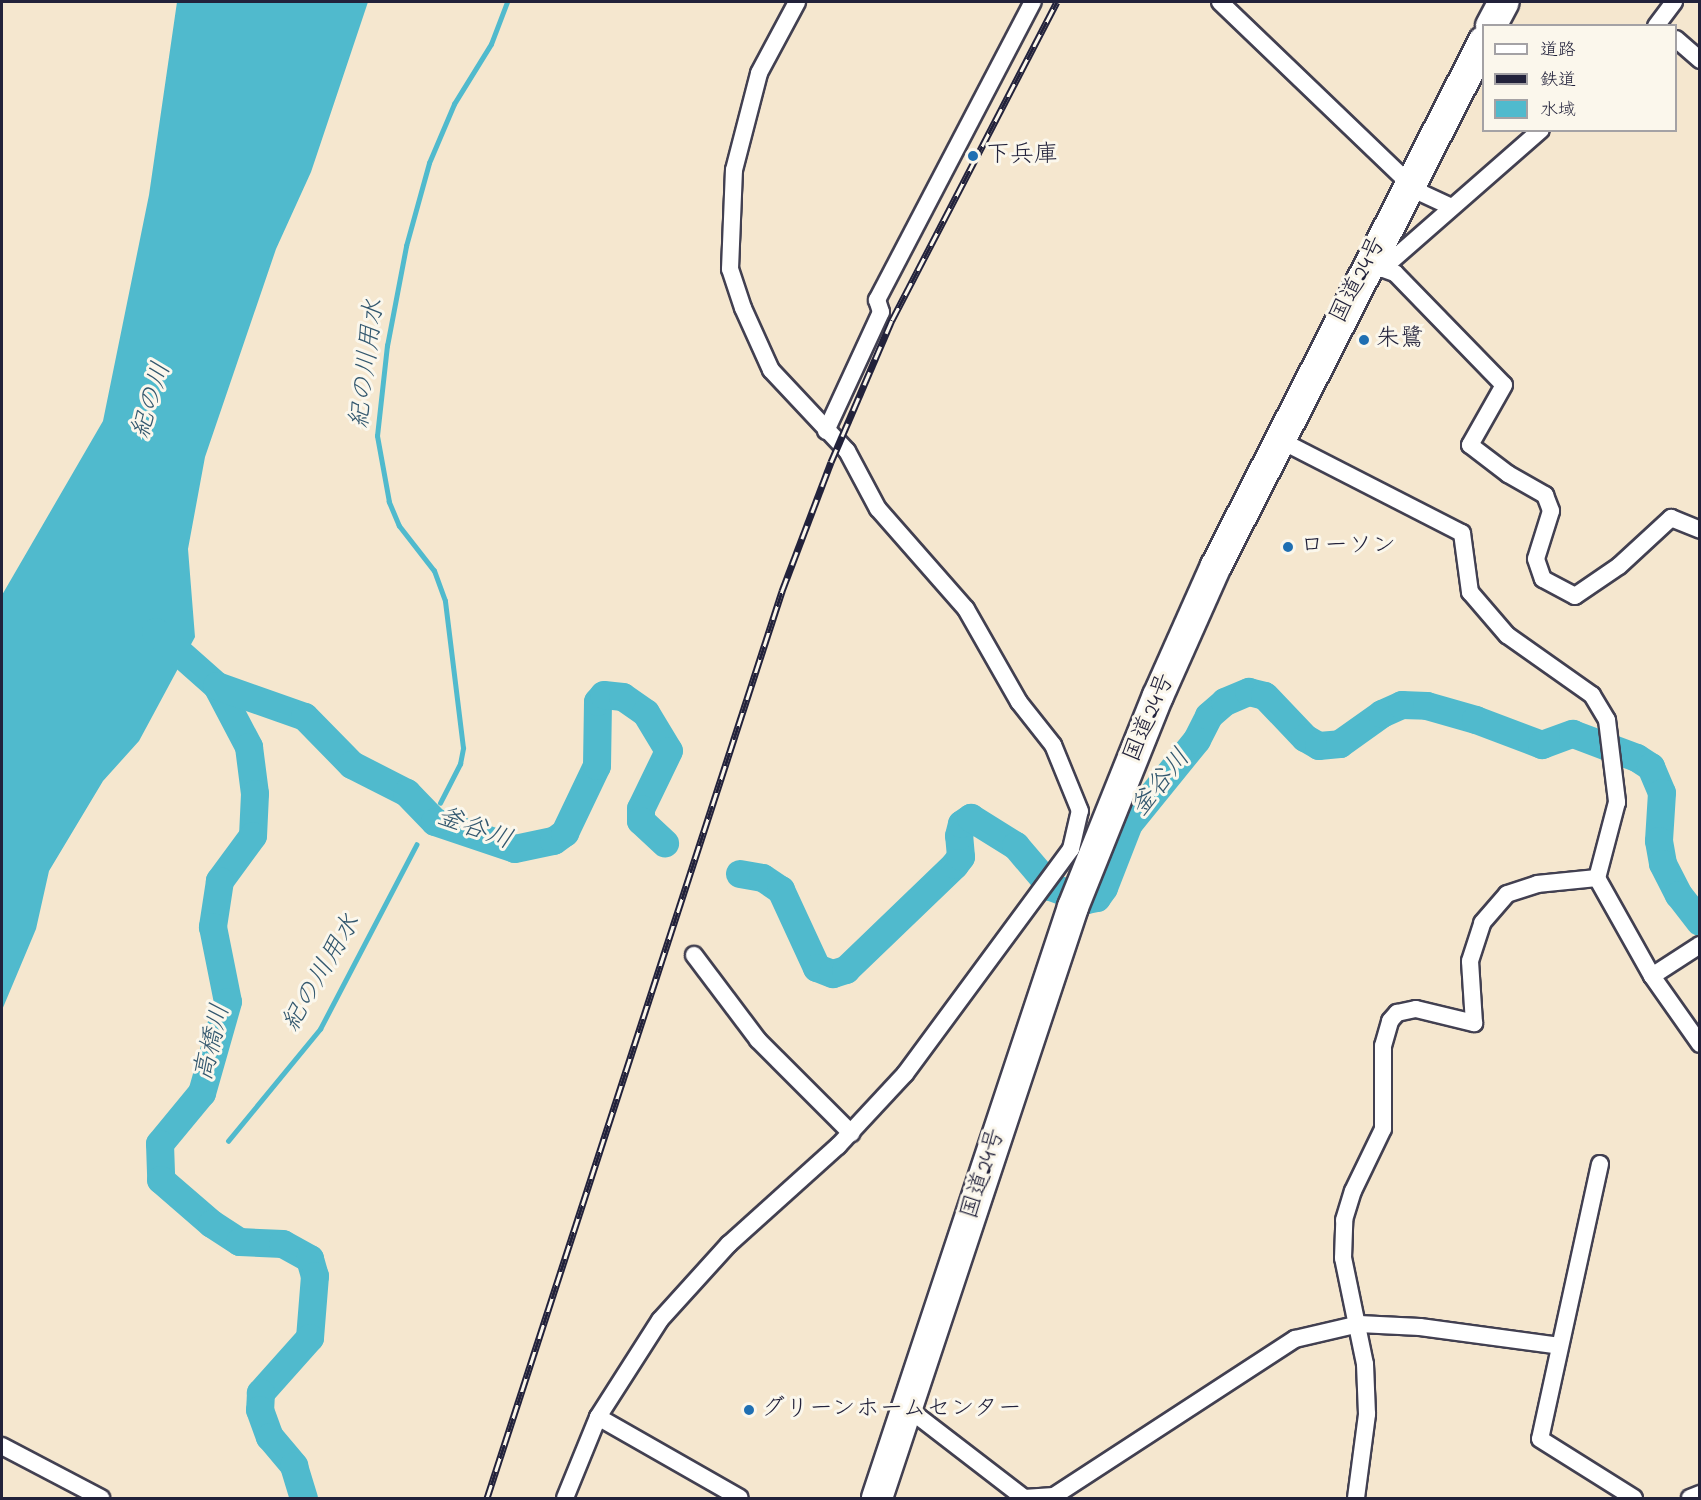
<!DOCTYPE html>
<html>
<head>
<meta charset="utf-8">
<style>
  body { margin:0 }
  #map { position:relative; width:1701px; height:1500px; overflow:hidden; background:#f5e7cf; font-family:"Indie Flower","Klee One",sans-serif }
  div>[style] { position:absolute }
  .water>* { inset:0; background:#50bacd }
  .stream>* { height:4.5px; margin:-2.25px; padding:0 2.25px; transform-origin:2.25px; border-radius:2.25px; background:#50bacd }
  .river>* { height:28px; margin:-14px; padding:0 14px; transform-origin:14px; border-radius:14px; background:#50bacd }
  .roads { filter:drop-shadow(2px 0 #424051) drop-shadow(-2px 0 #424051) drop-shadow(0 2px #424051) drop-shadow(0 -2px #424051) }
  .street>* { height:16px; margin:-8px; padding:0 8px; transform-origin:8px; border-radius:8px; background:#fff }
  .highway>* { height:30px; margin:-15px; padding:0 15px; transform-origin:15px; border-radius:15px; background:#fff }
  .rail>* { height:7px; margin-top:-3.5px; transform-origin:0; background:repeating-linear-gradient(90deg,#fbf7ec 0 14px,#22223b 0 28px); box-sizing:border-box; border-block:2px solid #22223b }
  .dots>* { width:16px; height:16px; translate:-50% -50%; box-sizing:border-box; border:3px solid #fbf7ec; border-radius:50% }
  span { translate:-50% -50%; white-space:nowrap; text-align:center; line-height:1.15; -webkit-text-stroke:6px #fbf7ec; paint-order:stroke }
  .poi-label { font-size:24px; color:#22223b }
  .left { translate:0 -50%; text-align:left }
  .street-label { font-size:24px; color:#22223b }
  .water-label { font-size:26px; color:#32576e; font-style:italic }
  .frame { position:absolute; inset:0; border:3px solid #22223b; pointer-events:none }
  .legend { position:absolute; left:1482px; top:24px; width:195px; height:108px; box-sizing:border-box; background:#fbf7ec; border:2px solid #a4a2a5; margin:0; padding:8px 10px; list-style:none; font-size:18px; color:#22223b }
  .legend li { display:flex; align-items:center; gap:12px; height:30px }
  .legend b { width:30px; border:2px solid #a4a2a5 }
</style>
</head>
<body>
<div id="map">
  <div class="water">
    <div style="clip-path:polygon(177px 2px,368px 2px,311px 172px,276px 249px,205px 457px,188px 549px,195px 637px,139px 741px,103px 781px,49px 871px,36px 929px,2px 1010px,2px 595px,103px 421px,149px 195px)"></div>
  </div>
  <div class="stream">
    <div style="left:440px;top:803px;width:44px;rotate:-62.9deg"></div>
    <div style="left:460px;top:764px;width:16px;rotate:-79deg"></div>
    <div style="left:463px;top:748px;width:148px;rotate:-97deg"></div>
    <div style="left:445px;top:601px;width:32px;rotate:-110deg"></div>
    <div style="left:434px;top:571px;width:57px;rotate:-127.9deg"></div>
    <div style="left:399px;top:526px;width:26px;rotate:-113deg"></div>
    <div style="left:389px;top:502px;width:67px;rotate:-100.3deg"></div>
    <div style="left:377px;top:436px;width:91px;rotate:-83.7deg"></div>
    <div style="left:387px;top:346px;width:102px;rotate:-79.2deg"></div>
    <div style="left:406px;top:246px;width:86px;rotate:-74.5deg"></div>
    <div style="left:429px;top:163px;width:64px;rotate:-67deg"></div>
    <div style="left:454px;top:104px;width:70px;rotate:-58.3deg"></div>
    <div style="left:491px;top:44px;width:45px;rotate:-69.1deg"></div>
    <div style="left:228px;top:1141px;width:145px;rotate:-50.6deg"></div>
    <div style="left:320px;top:1029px;width:208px;rotate:-62.4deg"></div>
  </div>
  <div class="river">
    <div style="left:156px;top:632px;width:81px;rotate:41.5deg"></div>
    <div style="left:217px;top:686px;width:69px;rotate:62.3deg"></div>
    <div style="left:249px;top:747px;width:47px;rotate:82.7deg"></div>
    <div style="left:255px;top:794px;width:42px;rotate:92.7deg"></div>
    <div style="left:253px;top:836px;width:56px;rotate:126.3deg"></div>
    <div style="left:220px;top:881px;width:47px;rotate:98.7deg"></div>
    <div style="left:213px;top:927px;width:76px;rotate:78.7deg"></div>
    <div style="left:228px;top:1002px;width:95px;rotate:105.9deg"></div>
    <div style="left:202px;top:1093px;width:66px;rotate:129.5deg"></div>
    <div style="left:160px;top:1144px;width:36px;rotate:88deg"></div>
    <div style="left:161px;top:1180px;width:67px;rotate:40.8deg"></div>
    <div style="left:212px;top:1224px;width:33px;rotate:33deg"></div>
    <div style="left:240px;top:1242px;width:43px;rotate:2.7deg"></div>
    <div style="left:283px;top:1244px;width:31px;rotate:29deg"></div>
    <div style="left:310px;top:1259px;width:18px;rotate:74deg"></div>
    <div style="left:315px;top:1276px;width:62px;rotate:94.6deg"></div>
    <div style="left:310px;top:1338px;width:74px;rotate:131.7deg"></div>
    <div style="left:261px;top:1393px;width:17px;rotate:93deg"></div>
    <div style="left:260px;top:1410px;width:29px;rotate:70deg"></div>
    <div style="left:270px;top:1437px;width:38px;rotate:50deg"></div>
    <div style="left:294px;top:1466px;width:34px;rotate:73deg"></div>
    <div style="left:217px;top:686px;width:93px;rotate:19.4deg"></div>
    <div style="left:305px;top:717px;width:67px;rotate:45.6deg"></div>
    <div style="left:352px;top:765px;width:62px;rotate:27deg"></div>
    <div style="left:407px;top:793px;width:40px;rotate:46deg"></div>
    <div style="left:435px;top:822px;width:84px;rotate:18.6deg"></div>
    <div style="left:515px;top:849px;width:40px;rotate:-12deg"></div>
    <div style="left:554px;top:841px;width:14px;rotate:-36deg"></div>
    <div style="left:565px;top:833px;width:74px;rotate:-64.5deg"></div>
    <div style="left:597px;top:766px;width:64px;rotate:-89.1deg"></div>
    <div style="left:598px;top:702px;width:9px;rotate:-49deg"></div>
    <div style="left:604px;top:695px;width:19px;rotate:6deg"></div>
    <div style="left:623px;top:697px;width:28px;rotate:35deg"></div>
    <div style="left:646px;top:713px;width:44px;rotate:58.8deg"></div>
    <div style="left:669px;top:751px;width:64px;rotate:115.8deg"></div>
    <div style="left:641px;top:809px;width:12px;rotate:90deg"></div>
    <div style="left:641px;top:821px;width:33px;rotate:43deg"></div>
    <div style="left:740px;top:874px;width:23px;rotate:10deg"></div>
    <div style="left:763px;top:878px;width:22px;rotate:34deg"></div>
    <div style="left:781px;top:890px;width:86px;rotate:65.2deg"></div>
    <div style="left:817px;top:968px;width:17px;rotate:21deg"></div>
    <div style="left:833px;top:974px;width:14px;rotate:-17deg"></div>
    <div style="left:846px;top:970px;width:151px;rotate:-43.9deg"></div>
    <div style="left:955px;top:865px;width:10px;rotate:-53deg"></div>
    <div style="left:961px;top:857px;width:21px;rotate:-95deg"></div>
    <div style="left:959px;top:836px;width:12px;rotate:-76deg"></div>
    <div style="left:962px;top:824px;width:11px;rotate:-34deg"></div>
    <div style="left:971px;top:818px;width:53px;rotate:31.9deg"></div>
    <div style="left:1016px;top:846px;width:54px;rotate:49.5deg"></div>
    <div style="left:1051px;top:887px;width:38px;rotate:20deg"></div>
    <div style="left:1087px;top:900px;width:10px;rotate:-11deg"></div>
    <div style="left:1097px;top:898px;width:12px;rotate:-55deg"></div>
    <div style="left:1104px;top:888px;width:69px;rotate:-68.7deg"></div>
    <div style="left:1129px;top:824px;width:108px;rotate:-51deg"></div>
    <div style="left:1197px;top:740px;width:27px;rotate:-63deg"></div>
    <div style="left:1209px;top:716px;width:21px;rotate:-41deg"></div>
    <div style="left:1225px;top:702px;width:26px;rotate:-23deg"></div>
    <div style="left:1249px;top:692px;width:16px;rotate:14deg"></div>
    <div style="left:1265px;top:696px;width:58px;rotate:46.4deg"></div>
    <div style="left:1305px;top:738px;width:16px;rotate:30deg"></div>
    <div style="left:1319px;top:746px;width:21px;rotate:-5deg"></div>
    <div style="left:1340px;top:744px;width:52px;rotate:-35.5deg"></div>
    <div style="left:1382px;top:714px;width:22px;rotate:-24deg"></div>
    <div style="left:1402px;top:705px;width:25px;rotate:2deg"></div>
    <div style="left:1427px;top:706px;width:51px;rotate:15.9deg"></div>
    <div style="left:1476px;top:720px;width:71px;rotate:20.7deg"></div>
    <div style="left:1542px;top:745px;width:33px;rotate:-20deg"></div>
    <div style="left:1573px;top:734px;width:68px;rotate:20.6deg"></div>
    <div style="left:1637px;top:758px;width:17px;rotate:33deg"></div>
    <div style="left:1651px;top:767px;width:28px;rotate:67deg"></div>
    <div style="left:1662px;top:793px;width:48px;rotate:93.6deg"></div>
    <div style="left:1659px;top:841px;width:23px;rotate:80deg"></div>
    <div style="left:1663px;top:864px;width:35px;rotate:63deg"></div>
    <div style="left:1679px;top:895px;width:34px;rotate:52deg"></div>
  </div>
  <div class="roads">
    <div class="street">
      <div style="left:1220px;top:2px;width:273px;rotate:43.8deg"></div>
      <div style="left:1417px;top:191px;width:38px;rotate:25deg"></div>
      <div style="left:1656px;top:26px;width:30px;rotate:-53deg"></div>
      <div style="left:1676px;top:39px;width:32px;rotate:41deg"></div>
      <div style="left:1367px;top:263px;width:30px;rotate:20deg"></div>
      <div style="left:1395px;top:273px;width:156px;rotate:45.8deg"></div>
      <div style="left:1504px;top:385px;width:69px;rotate:119.5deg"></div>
      <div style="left:1470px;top:445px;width:48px;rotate:37.3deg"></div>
      <div style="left:1508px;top:474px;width:43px;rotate:29.6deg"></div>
      <div style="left:1545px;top:495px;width:17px;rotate:69deg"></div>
      <div style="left:1551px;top:511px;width:50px;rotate:107.4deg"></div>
      <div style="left:1536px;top:559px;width:21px;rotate:71deg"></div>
      <div style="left:1543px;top:579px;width:36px;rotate:28deg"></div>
      <div style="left:1575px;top:596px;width:53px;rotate:-34.3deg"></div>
      <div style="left:1619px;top:566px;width:71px;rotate:-42.7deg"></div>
      <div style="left:1671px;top:518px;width:31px;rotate:22deg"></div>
      <div style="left:1382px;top:269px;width:211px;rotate:-41.2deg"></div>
      <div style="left:826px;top:431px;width:131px;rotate:-65.2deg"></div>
      <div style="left:881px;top:312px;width:13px;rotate:-108deg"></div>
      <div style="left:877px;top:300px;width:336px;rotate:-62.4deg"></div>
      <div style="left:1280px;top:440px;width:204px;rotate:27.1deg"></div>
      <div style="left:1462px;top:533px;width:60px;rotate:82.3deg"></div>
      <div style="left:1470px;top:592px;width:57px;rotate:49.3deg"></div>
      <div style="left:1507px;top:635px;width:104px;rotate:35.2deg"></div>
      <div style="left:1592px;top:695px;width:29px;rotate:59deg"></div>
      <div style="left:1607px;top:720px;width:83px;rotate:83deg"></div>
      <div style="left:1617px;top:802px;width:79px;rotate:104.7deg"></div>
      <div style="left:1597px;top:878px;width:112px;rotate:60.7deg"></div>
      <div style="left:1652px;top:976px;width:83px;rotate:54.8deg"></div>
      <div style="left:694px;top:955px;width:106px;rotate:53deg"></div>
      <div style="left:758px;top:1040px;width:132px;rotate:45deg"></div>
      <div style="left:1652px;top:976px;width:57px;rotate:-32.9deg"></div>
      <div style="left:1600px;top:1164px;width:281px;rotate:102.3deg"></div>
      <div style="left:1540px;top:1439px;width:111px;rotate:32.1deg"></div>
      <div style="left:906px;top:1407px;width:149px;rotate:37.6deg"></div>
      <div style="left:1024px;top:1498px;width:30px;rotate:-4deg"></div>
      <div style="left:1054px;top:1496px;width:288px;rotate:-33.1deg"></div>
      <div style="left:1295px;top:1339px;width:66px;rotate:-13.2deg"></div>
      <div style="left:1359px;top:1324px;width:61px;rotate:2.8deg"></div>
      <div style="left:1420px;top:1327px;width:141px;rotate:7.7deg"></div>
      <div style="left:598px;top:1417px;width:163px;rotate:29.7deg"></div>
      <div style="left:2px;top:1446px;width:112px;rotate:27.7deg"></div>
      <div style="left:565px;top:1498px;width:87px;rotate:-67.8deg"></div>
      <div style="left:598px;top:1417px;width:115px;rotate:-57.4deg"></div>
      <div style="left:660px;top:1320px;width:103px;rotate:-47.8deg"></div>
      <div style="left:729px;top:1244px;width:147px;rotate:-42deg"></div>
      <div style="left:838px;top:1146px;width:98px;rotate:-47.1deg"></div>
      <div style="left:905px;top:1074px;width:280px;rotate:-53.6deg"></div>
      <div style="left:1071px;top:849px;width:39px;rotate:-77deg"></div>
      <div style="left:1080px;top:811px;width:71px;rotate:-112.2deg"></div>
      <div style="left:1053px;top:745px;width:55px;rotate:-128.3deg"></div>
      <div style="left:1019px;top:702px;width:107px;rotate:-119.7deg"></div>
      <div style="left:966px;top:609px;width:133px;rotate:-131.3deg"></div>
      <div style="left:878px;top:509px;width:66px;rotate:-118.1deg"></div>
      <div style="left:847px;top:451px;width:111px;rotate:-133.2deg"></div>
      <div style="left:771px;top:370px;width:68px;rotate:-114.3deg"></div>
      <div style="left:743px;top:308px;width:41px;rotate:-108.4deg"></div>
      <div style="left:730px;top:269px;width:99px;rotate:-87.7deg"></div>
      <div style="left:734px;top:170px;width:100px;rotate:-75.5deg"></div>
      <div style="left:759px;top:73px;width:81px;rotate:-61.8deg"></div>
      <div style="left:1356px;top:1498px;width:85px;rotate:-82.5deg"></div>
      <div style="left:1367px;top:1414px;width:50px;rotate:-92.3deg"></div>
      <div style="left:1365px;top:1364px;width:108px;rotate:-101.7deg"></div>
      <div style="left:1343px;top:1258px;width:38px;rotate:-88deg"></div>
      <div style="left:1344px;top:1220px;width:30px;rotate:-73deg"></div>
      <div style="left:1353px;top:1191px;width:69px;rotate:-64.2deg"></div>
      <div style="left:1383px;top:1129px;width:83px;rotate:-90deg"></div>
      <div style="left:1383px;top:1046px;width:26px;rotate:-74deg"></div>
      <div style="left:1390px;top:1021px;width:11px;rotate:-49deg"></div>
      <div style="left:1397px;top:1013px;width:19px;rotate:-12deg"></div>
      <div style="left:1416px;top:1009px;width:60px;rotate:13.6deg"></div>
      <div style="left:1474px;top:1023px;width:62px;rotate:-93.7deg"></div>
      <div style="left:1470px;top:961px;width:40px;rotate:-72deg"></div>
      <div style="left:1482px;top:923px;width:38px;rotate:-49deg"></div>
      <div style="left:1507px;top:894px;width:32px;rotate:-18deg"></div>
      <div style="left:1537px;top:884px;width:60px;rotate:-5.7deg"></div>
      <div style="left:1690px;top:1498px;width:11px;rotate:-22deg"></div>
    </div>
    <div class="highway">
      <div style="left:1491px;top:26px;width:27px;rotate:-62deg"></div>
      <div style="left:877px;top:1498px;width:623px;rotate:-71.65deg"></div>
      <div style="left:1073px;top:907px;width:227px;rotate:-68.1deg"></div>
      <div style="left:1158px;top:696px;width:142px;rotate:-66deg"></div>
      <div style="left:1216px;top:566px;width:589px;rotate:-62.96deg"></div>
    </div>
  </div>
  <div class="rail">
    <div style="left:487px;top:1498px;width:954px;rotate:-71.98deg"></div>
    <div style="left:782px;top:591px;width:138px;rotate:-69.2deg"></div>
    <div style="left:831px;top:462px;width:155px;rotate:-66.8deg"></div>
    <div style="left:892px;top:320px;width:358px;rotate:-62.6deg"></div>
  </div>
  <div class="dots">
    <div style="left:973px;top:156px;background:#1f6fb2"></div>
    <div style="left:1364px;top:340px;background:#1f6fb2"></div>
    <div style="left:1288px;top:547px;background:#1f6fb2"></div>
    <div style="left:749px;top:1410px;background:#1f6fb2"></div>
  </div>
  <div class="poi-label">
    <span class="left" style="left:986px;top:156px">下兵庫</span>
    <span class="left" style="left:1376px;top:340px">朱鷺</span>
    <span class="left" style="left:1300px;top:547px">ローソン</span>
    <span class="left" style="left:761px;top:1410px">グリーンホームセンター</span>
  </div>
  <div class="street-label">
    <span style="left:1359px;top:280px;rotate:-63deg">国道24号</span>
    <span style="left:1150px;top:718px;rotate:-67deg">国道24号</span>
    <span style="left:984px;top:1174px;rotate:-72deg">国道24号</span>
  </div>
  <div class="water-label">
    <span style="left:369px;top:364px;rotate:-83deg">紀の川用水</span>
    <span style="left:153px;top:401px;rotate:-73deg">紀の川</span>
    <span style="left:1162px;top:784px;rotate:-51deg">釜谷川</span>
    <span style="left:474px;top:830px;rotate:20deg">釜谷川</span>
    <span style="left:323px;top:974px;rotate:-60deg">紀の川用水</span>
    <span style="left:214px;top:1043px;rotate:-76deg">高橋川</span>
  </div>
  <div class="frame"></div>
  <ul class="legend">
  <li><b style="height:8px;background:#fff"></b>道路</li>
  <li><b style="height:8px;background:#22223b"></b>鉄道</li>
  <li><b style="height:16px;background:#50bacd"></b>水域</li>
  </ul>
</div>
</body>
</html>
